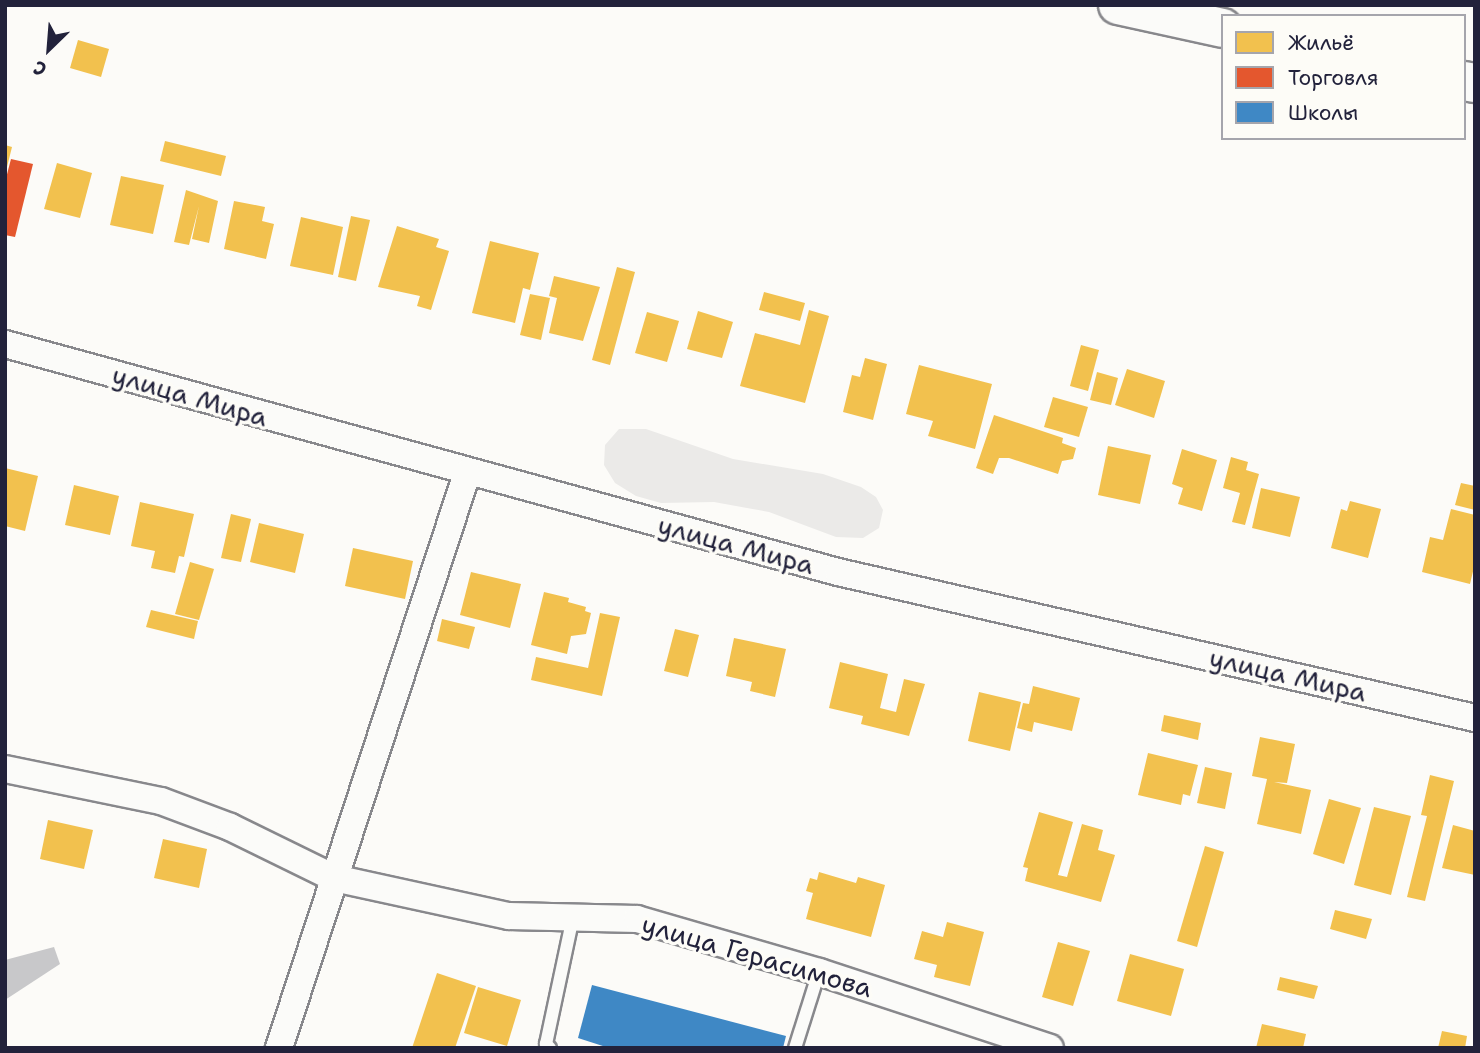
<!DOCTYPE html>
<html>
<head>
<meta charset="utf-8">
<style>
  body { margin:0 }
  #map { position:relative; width:1480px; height:1053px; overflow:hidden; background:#fcfbf8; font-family:"Shantell Sans",sans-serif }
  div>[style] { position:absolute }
  .green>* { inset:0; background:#ebeae8 }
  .water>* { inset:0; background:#c8c8ca }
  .homes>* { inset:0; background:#f2c14e }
  .shops>* { inset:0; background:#e4572e }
  .schools>* { inset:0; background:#3f88c5 }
  .roads { filter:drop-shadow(2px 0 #88888c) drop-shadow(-2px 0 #88888c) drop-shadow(0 2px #88888c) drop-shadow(0 -2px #88888c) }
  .lane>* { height:12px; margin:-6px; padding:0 6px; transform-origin:6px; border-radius:6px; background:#fbfbf9 }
  .street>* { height:26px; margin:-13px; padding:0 13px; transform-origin:13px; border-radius:13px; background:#fbfbf9 }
  .highway>* { height:38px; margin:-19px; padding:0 19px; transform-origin:19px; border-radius:19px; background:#fbfbf9 }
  span { translate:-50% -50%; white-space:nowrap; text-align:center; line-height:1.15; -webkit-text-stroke:7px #fdfcf7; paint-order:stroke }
  .street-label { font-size:26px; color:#22223b }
  .frame { position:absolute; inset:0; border:7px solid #22223b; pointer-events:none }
  .legend { position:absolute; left:1221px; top:14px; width:245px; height:126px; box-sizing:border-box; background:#fdfcf7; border:2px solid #a5a5ac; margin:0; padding:9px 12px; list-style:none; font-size:21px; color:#22223b }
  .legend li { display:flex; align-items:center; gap:14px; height:35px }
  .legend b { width:35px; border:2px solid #a5a5ac }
  .north { position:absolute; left:14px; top:14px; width:70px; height:70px; -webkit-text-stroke:5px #fdfcf7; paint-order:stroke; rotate:205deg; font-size:19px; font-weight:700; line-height:28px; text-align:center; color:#22223b }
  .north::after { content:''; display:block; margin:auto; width:24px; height:32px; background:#22223b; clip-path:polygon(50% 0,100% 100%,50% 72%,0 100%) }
</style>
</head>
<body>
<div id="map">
  <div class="green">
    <div style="clip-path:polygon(619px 429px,646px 429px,733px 459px,823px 474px,861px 487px,876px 497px,883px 510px,879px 528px,863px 538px,836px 537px,769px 512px,714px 502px,661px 503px,636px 496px,615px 483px,604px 465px,605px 445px)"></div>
  </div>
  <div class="water">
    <div style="clip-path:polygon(54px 947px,60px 964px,5px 1000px,5px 960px)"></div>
  </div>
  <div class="homes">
    <div style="clip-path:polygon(78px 40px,109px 49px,101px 77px,70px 68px)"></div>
    <div style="clip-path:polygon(165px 141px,226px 156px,221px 176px,160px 161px)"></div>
    <div style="clip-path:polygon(5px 145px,12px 147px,6px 171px,5px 171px)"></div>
    <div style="clip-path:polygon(57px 163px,92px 173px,80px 218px,44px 209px)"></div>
    <div style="clip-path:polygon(121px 176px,164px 185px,153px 234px,110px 225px)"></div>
    <div style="clip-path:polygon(186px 190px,218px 201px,209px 243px,192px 239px,199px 206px,189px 245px,174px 242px)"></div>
    <div style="clip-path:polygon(234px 201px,265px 207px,262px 221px,274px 224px,266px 259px,224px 249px)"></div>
    <div style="clip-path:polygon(351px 216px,370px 220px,356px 281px,338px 277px)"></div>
    <div style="clip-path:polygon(301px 217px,343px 227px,333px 275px,290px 266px)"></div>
    <div style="clip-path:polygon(397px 226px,439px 239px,436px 247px,449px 251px,431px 310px,417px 306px,420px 296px,378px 287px)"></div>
    <div style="clip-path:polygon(490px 241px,539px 253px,530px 290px,523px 288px,515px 323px,472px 313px)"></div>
    <div style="clip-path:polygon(617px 267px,635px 272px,610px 365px,592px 360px)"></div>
    <div style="clip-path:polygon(554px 276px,600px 287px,583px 341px,549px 333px,557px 298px,549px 296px)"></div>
    <div style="clip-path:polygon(764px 292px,805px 303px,800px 321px,759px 310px)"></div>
    <div style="clip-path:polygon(530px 294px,550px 298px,541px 340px,520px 335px)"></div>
    <div style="clip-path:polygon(809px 310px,829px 316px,805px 403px,740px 386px,755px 333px,800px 345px)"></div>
    <div style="clip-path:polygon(698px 311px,733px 322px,722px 358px,687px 349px)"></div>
    <div style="clip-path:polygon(647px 312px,679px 321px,667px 362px,635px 353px)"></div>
    <div style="clip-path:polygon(1081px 345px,1099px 350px,1088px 391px,1070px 386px)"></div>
    <div style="clip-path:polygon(865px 358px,887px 364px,873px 420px,843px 412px,852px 375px,860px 377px)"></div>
    <div style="clip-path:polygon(919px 365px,992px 384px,975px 449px,928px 436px,933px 421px,906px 414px)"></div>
    <div style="clip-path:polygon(1127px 369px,1165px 381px,1154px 418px,1115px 405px)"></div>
    <div style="clip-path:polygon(1097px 372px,1118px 378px,1111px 405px,1090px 400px)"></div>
    <div style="clip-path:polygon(1053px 397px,1088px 407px,1079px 437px,1044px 427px)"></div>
    <div style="clip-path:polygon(994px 415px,1063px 438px,1062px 443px,1076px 448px,1073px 459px,1062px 461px,1058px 474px,1009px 458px,999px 458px,993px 474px,976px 468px)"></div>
    <div style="clip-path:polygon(1108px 446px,1151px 455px,1140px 504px,1098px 495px)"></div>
    <div style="clip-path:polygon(1182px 449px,1217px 460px,1202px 511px,1178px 504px,1183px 488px,1172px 484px)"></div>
    <div style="clip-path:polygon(1231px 457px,1248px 462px,1246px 470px,1259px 474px,1245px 525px,1232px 522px,1240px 493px,1223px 488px)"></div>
    <div style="clip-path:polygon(5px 468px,38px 476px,25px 531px,5px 526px)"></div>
    <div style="clip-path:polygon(1461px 483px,1475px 486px,1475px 510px,1455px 505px)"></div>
    <div style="clip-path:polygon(74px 485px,119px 496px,110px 535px,65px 525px)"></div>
    <div style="clip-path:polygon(1261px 488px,1300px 497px,1290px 537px,1252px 528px)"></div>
    <div style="clip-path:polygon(1350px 501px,1381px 509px,1368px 558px,1331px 548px,1341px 509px,1347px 511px)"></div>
    <div style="clip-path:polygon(140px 502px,194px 514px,184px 557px,179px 556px,175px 573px,151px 568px,155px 551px,131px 546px)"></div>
    <div style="clip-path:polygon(1451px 509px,1475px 515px,1475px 563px,1470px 584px,1422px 572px,1430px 537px,1443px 540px)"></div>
    <div style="clip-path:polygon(231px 514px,251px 519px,241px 562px,221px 558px)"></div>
    <div style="clip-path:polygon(259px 523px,304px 534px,295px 573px,250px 562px)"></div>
    <div style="clip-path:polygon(353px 548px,413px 561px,405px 599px,345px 586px)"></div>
    <div style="clip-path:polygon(190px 562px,214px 569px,199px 620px,175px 614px)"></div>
    <div style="clip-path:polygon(471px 572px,521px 584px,510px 628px,460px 615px)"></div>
    <div style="clip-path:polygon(544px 592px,569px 598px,568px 602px,586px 607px,585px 611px,591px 613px,586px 634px,571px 636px,567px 654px,531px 645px)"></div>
    <div style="clip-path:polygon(151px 610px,198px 621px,194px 639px,146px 627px)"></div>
    <div style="clip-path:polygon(600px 613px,620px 617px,602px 696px,531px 680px,536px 657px,588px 668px)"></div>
    <div style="clip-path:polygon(442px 619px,475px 627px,469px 649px,437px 641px)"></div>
    <div style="clip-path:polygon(675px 629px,699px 635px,688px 677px,664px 671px)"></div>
    <div style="clip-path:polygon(734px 638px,786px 649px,775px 697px,750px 691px,752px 682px,726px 676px)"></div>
    <div style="clip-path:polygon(840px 662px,888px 674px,880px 708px,896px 712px,904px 679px,925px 684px,909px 736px,861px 724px,863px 716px,829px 708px)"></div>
    <div style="clip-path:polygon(1033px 686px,1080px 698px,1072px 731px,1034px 722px,1032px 732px,1017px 728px,1023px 703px,1029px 704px)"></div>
    <div style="clip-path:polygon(979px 692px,1021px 702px,1010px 751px,968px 741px)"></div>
    <div style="clip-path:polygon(1164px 715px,1201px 723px,1198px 740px,1161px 731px)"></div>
    <div style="clip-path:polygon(1260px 737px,1295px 744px,1287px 783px,1274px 782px,1311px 790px,1301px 834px,1257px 824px,1267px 779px,1252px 776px)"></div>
    <div style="clip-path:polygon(1148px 753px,1198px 765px,1190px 796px,1183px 794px,1181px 805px,1138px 795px)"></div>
    <div style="clip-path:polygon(1205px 767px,1232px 773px,1225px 809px,1197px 803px)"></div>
    <div style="clip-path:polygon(1430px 775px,1454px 781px,1425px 901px,1407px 897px,1427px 816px,1421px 815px)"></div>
    <div style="clip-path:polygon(1329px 799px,1361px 808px,1344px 864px,1313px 854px)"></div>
    <div style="clip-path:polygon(1374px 807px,1411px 816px,1391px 895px,1354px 885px)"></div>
    <div style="clip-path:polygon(1039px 812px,1073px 822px,1058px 875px,1067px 877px,1082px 824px,1103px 830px,1098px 850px,1115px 855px,1101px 902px,1025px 881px,1028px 868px,1023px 867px)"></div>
    <div style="clip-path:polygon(48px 820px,93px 830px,84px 869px,40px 859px)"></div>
    <div style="clip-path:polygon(1453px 825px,1475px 831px,1475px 875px,1442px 868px)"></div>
    <div style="clip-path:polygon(163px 839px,207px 849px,199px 888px,154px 878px)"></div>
    <div style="clip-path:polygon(1205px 846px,1224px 852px,1197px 947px,1177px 941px)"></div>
    <div style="clip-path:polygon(819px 872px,856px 883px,858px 877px,885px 885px,871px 937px,806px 919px,813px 893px,806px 891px,810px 878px,817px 880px)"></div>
    <div style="clip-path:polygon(1335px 910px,1372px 919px,1366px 939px,1330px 929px)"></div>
    <div style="clip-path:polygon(947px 922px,984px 932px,970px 986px,934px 977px,937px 965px,914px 959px,922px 931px,943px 937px)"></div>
    <div style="clip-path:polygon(1058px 942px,1090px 951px,1073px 1006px,1042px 997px)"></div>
    <div style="clip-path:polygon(1130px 954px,1184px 969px,1171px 1016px,1117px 1001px)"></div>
    <div style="clip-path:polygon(437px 973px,476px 986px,455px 1048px,412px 1048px)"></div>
    <div style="clip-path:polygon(1280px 977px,1318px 986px,1314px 999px,1277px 990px)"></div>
    <div style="clip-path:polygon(478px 987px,521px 1000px,507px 1046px,464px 1033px)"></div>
    <div style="clip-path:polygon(1262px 1024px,1306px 1034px,1303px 1048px,1256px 1048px)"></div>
    <div style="clip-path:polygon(1442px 1031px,1467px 1036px,1465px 1048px,1438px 1048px)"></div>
  </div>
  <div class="shops">
    <div style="clip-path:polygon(11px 159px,33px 164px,15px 237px,5px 235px,5px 182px)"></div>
  </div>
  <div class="schools">
    <div style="clip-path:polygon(592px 985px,786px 1036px,783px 1048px,609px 1048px,578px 1038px)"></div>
  </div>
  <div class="roads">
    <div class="lane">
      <div style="left:550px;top:1048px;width:6px;rotate:-135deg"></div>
      <div style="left:546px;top:1044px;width:130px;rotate:-78deg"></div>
      <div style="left:795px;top:1048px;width:80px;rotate:-72.5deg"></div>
    </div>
    <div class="street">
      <div style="left:5px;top:344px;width:864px;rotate:15.31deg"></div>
      <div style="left:838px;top:572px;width:654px;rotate:12.91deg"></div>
      <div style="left:5px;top:769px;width:159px;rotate:11.6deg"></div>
      <div style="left:161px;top:801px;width:74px;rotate:20.6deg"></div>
      <div style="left:230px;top:827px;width:116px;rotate:26.1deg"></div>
      <div style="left:334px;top:878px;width:179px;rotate:12.3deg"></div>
      <div style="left:509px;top:916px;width:128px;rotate:1.3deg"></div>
      <div style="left:637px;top:919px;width:190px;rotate:16.2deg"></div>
      <div style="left:819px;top:972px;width:243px;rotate:18.2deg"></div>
      <div style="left:279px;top:1048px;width:605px;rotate:-71.89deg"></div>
    </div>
    <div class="highway">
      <div style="left:1118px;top:5px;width:107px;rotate:12.4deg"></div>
      <div style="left:1464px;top:81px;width:11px;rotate:10deg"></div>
    </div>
  </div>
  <div class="street-label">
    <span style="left:190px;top:396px;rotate:16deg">улица Мира</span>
    <span style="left:736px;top:545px;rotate:15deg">улица Мира</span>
    <span style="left:1288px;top:675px;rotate:13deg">улица Мира</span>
    <span style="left:757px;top:956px;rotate:16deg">улица Герасимова</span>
  </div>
  <div class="frame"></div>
  <ul class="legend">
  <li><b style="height:19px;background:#f2c14e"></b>Жильё</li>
  <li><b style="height:19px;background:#e4572e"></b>Торговля</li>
  <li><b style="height:19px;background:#3f88c5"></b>Школы</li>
  </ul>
  <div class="north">С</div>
</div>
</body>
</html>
